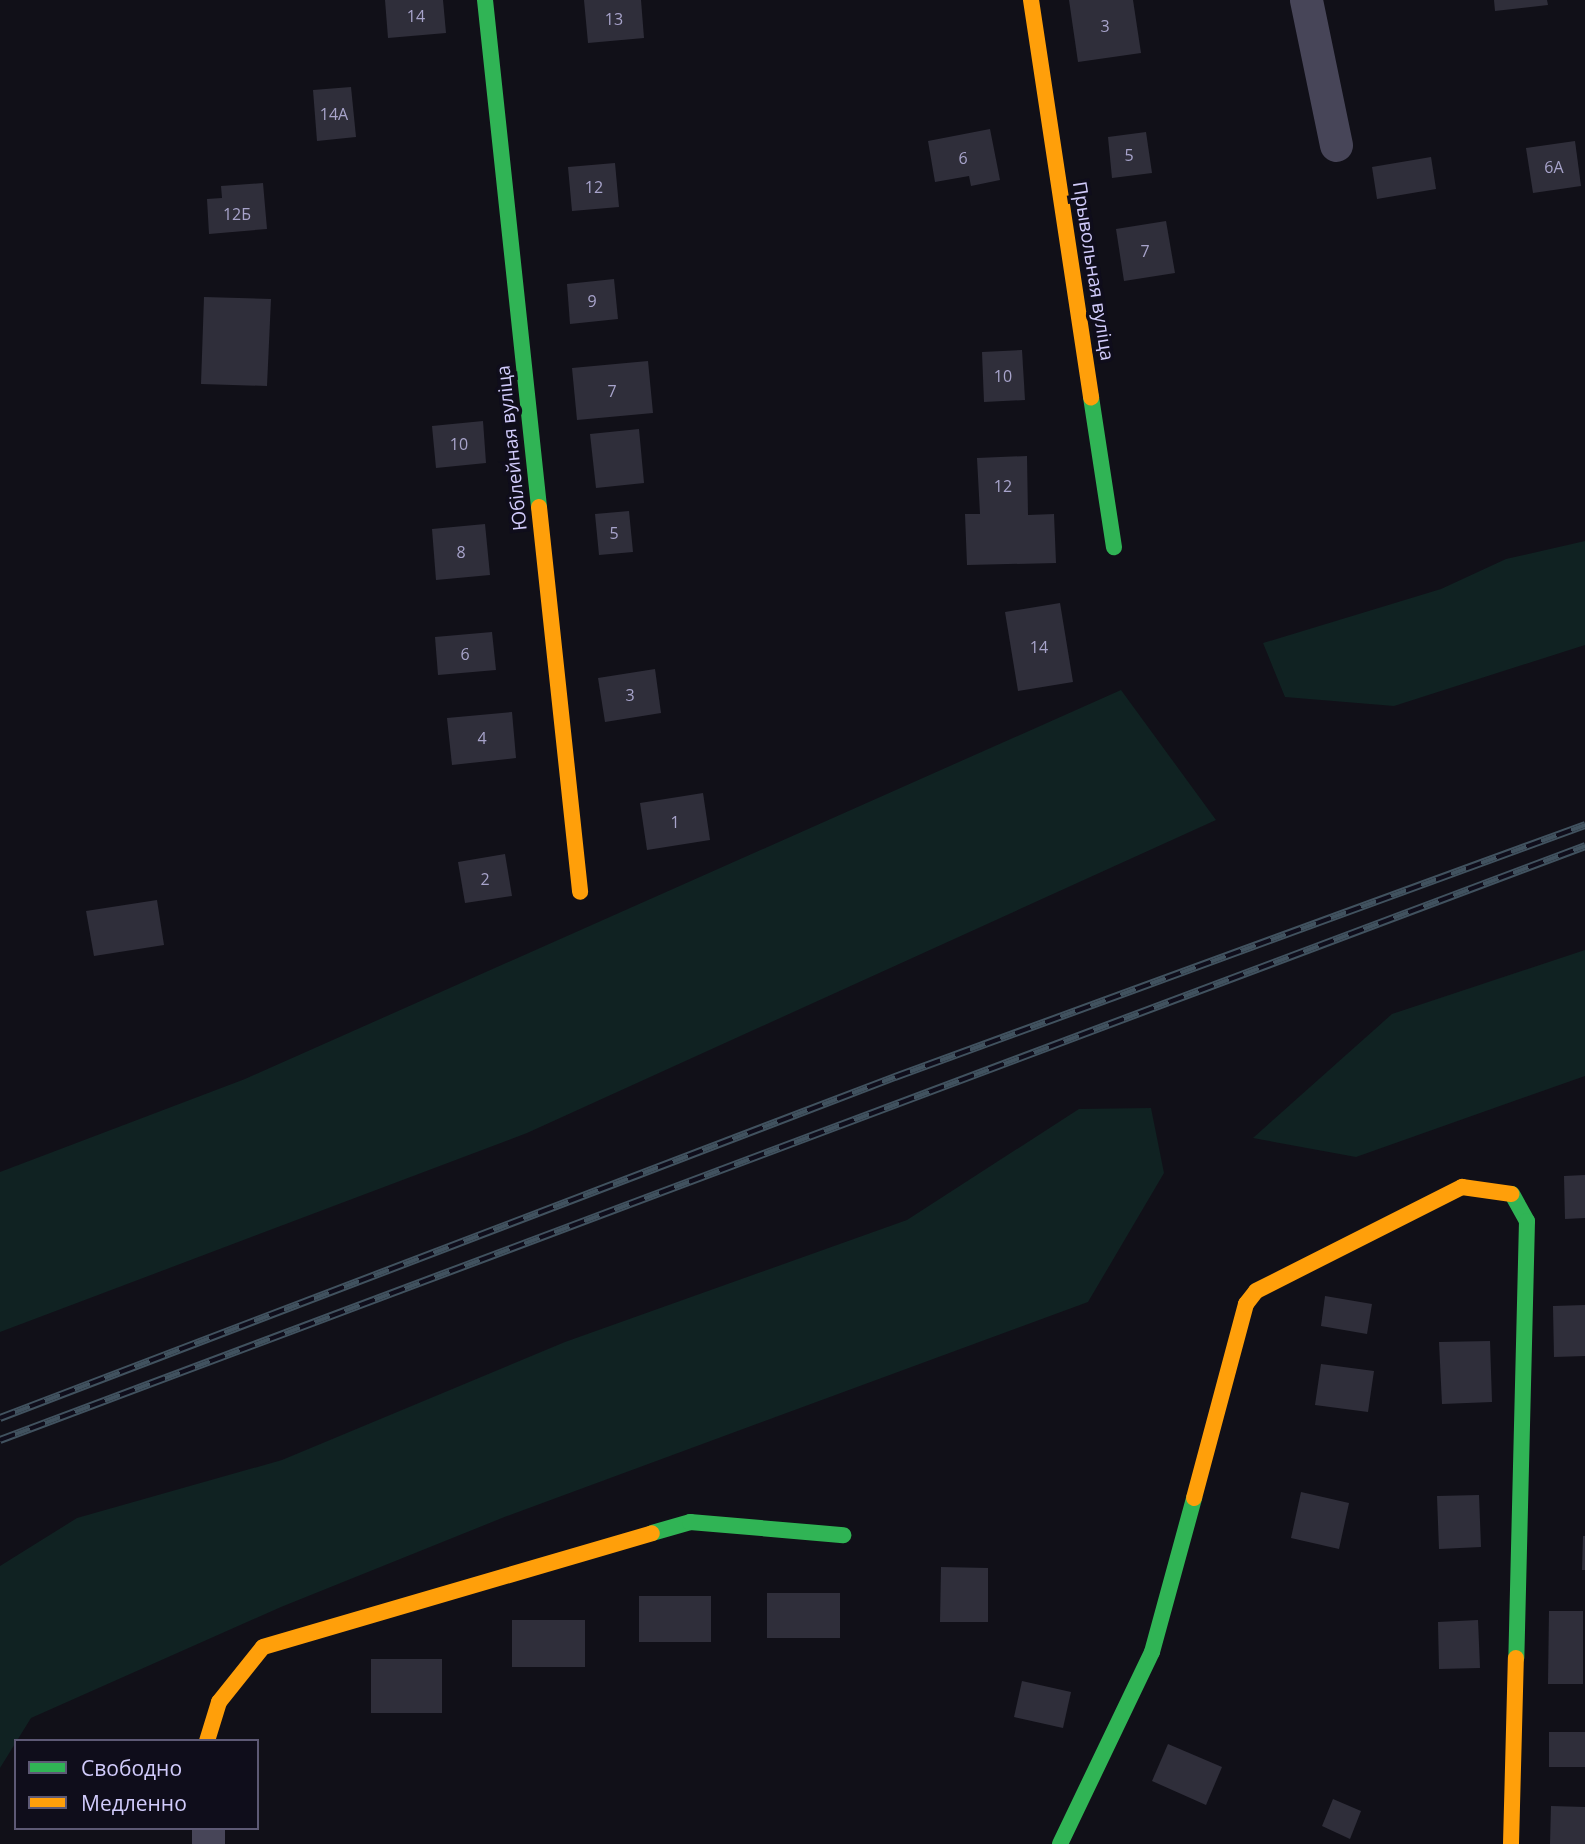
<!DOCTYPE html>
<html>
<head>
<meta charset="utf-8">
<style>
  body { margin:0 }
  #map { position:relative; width:1585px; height:1844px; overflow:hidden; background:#111018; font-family:"Open Sans",sans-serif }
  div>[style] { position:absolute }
  .green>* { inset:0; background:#102222 }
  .building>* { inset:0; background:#2f2e3a }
  .street>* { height:33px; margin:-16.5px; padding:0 16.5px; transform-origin:16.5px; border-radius:16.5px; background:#474558 }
  .fast>* { height:16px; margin:-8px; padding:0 8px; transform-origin:8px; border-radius:8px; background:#30b455 }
  .slow>* { height:16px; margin:-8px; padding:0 8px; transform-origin:8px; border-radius:8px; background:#ff9f0a }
  .rail>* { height:8px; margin-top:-4px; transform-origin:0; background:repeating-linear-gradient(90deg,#0f0d1b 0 16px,#41525f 0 32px); box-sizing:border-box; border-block:2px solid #41525f }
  span { translate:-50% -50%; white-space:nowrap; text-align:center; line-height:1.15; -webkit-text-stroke:7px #0f0d1b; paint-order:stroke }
  .number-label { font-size:16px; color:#a8a4cb }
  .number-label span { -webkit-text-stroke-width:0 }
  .street-label { font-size:19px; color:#d1cbfb }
  .legend { position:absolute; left:14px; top:1739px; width:245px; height:91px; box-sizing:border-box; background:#0f0d1b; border:2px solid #5d5975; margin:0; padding:9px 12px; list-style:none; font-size:21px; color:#d1cbfb }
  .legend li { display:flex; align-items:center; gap:14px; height:35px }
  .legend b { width:35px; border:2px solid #5d5975 }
</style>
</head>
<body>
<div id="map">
  <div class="green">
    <div style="clip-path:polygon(1585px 541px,1585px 645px,1394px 706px,1285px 697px,1263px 643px,1441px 589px,1506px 559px)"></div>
    <div style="clip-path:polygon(1121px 690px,1216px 820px,527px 1133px,0 1332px,0 1172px,245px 1079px)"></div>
    <div style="clip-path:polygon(1585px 950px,1585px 1076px,1356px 1157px,1253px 1138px,1392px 1014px)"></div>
    <div style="clip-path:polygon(1151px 1108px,1164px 1173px,1088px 1302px,507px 1516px,281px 1607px,31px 1718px,0 1768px,0 1566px,77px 1518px,282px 1460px,565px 1342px,907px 1220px,1079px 1109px)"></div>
  </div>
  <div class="building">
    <div style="clip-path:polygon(385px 0,443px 0,446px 33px,388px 38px)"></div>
    <div style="clip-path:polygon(584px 0,641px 0,644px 38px,588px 43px)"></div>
    <div style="clip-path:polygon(1069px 0,1133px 0,1141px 53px,1078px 62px)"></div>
    <div style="clip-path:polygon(1494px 0,1547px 0,1548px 5px,1495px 11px)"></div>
    <div style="clip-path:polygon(351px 87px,356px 137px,317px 141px,313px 90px)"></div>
    <div style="clip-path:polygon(990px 129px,1000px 180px,971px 186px,969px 176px,935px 182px,928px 141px)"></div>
    <div style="clip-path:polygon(1146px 132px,1152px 173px,1112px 178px,1108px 137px)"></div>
    <div style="clip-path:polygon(1575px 141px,1581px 186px,1533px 193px,1526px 148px)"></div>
    <div style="clip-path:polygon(1431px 157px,1436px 189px,1377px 199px,1372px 167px)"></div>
    <div style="clip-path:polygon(615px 163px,619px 207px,572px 211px,568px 167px)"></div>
    <div style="clip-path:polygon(263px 183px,267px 229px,209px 234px,207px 199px,222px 198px,221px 186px)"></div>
    <div style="clip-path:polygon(1166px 221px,1175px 273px,1124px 281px,1116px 229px)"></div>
    <div style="clip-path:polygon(614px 279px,618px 319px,570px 324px,567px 284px)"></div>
    <div style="clip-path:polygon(204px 297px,271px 299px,267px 386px,201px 384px)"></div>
    <div style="clip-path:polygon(1022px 350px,1025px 400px,984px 402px,982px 352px)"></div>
    <div style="clip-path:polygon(648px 361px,653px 413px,577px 420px,572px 368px)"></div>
    <div style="clip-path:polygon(483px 421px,486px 463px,436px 468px,432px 426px)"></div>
    <div style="clip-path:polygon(639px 429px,644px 483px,596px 488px,590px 434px)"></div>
    <div style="clip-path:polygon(1027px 456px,1028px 515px,1054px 514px,1056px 563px,967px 565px,965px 514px,980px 514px,977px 458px)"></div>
    <div style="clip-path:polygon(629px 511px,633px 552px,599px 555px,595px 514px)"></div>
    <div style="clip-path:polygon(485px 524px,490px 575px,436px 580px,432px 529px)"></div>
    <div style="clip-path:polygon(1060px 603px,1073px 682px,1018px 691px,1005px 612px)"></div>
    <div style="clip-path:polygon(492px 632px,496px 670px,438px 675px,435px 637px)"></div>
    <div style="clip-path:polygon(655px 669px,661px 713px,605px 722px,598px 678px)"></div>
    <div style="clip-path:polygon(512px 712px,516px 758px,452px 765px,447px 718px)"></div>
    <div style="clip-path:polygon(703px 793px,710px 840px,647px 850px,640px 803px)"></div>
    <div style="clip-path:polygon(505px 854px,512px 896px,465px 903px,458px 862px)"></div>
    <div style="clip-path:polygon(157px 900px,164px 945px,94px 956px,86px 911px)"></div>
    <div style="clip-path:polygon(1585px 1175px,1585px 1218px,1565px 1219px,1564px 1176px)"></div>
    <div style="clip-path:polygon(1325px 1296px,1372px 1304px,1367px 1334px,1321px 1326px)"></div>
    <div style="clip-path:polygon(1585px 1305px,1585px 1356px,1554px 1357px,1553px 1306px)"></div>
    <div style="clip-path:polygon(1490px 1341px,1492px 1402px,1442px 1404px,1439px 1342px)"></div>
    <div style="clip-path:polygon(1321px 1364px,1374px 1371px,1368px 1412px,1315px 1405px)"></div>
    <div style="clip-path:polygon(1301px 1492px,1349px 1503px,1339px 1549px,1291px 1538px)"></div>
    <div style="clip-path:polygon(1479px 1495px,1481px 1547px,1439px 1549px,1437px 1496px)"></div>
    <div style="clip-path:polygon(1583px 1536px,1585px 1536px,1585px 1570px,1582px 1570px)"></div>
    <div style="clip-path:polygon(941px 1567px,988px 1568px,988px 1622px,940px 1622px)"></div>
    <div style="clip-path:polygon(767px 1593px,840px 1593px,840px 1638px,767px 1638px)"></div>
    <div style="clip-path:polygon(639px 1596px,711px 1596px,711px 1642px,639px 1642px)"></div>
    <div style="clip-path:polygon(1549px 1611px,1583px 1611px,1583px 1684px,1548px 1684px)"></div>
    <div style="clip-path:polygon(512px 1620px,585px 1620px,585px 1667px,512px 1667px)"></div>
    <div style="clip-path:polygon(1478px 1620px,1480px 1668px,1439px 1669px,1438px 1622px)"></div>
    <div style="clip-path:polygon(371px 1659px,442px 1659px,442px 1713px,371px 1713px)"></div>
    <div style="clip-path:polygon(1022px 1681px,1071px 1692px,1063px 1728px,1014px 1717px)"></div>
    <div style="clip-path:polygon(1549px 1732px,1585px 1732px,1585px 1767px,1549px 1767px)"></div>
    <div style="clip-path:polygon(1168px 1744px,1222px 1767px,1206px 1805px,1152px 1781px)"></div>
    <div style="clip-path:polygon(1333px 1799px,1361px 1811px,1350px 1839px,1322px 1826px)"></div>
    <div style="clip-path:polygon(1551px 1806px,1585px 1807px,1585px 1844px,1550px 1844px)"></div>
  </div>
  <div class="street">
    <div style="left:1306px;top:0;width:148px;rotate:78.3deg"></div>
    <div style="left:208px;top:1828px;width:16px;rotate:90deg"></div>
  </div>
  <div class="fast">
    <div style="left:485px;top:0;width:510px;rotate:83.92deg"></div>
    <div style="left:1091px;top:397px;width:152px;rotate:81.3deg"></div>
    <div style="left:1512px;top:1194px;width:31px;rotate:61deg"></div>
    <div style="left:1527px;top:1221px;width:437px;rotate:91.4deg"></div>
    <div style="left:652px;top:1533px;width:40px;rotate:-16deg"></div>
    <div style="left:690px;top:1522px;width:154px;rotate:4.9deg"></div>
    <div style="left:1060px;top:1844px;width:213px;rotate:-64.4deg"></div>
    <div style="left:1152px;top:1652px;width:160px;rotate:-74.7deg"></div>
  </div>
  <div class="slow">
    <div style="left:1031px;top:0;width:402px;rotate:81.4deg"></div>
    <div style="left:539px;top:507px;width:387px;rotate:83.9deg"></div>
    <div style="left:1194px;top:1498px;width:201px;rotate:-75deg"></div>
    <div style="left:1246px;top:1304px;width:16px;rotate:-52deg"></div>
    <div style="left:1256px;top:1291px;width:231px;rotate:-26.8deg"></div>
    <div style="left:1462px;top:1187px;width:50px;rotate:8deg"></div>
    <div style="left:207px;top:1741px;width:41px;rotate:-72.9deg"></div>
    <div style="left:219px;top:1702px;width:70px;rotate:-51.3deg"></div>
    <div style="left:263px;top:1647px;width:405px;rotate:-16.3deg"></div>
    <div style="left:1511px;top:1844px;width:186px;rotate:-88.5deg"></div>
  </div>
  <div class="rail">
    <div style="left:0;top:1418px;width:958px;rotate:-20.86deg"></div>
    <div style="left:895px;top:1077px;width:735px;rotate:-20.06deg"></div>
    <div style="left:0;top:1440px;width:1693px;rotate:-20.54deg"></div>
  </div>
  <div class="number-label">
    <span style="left:416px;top:16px">14</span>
    <span style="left:614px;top:19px">13</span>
    <span style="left:1105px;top:26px">3</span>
    <span style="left:334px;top:114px">14А</span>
    <span style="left:1129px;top:155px">5</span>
    <span style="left:963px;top:158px">6</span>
    <span style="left:1554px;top:167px">6А</span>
    <span style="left:594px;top:187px">12</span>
    <span style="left:237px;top:214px">12Б</span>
    <span style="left:1145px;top:251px">7</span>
    <span style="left:592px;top:301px">9</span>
    <span style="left:1003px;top:376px">10</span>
    <span style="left:612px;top:391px">7</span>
    <span style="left:459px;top:444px">10</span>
    <span style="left:1003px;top:486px">12</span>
    <span style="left:614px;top:533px">5</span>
    <span style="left:461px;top:552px">8</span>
    <span style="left:1039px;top:647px">14</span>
    <span style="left:465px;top:654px">6</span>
    <span style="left:630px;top:695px">3</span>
    <span style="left:482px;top:738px">4</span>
    <span style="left:675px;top:822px">1</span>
    <span style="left:485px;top:879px">2</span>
  </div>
  <div class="street-label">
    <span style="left:1093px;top:271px;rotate:81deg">Прывольная вуліца</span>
    <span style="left:512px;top:448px;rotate:-96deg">Юбілейная вуліца</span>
  </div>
  <ul class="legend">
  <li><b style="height:9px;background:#30b455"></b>Свободно</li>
  <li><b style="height:9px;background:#ff9f0a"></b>Медленно</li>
  </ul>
</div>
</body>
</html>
